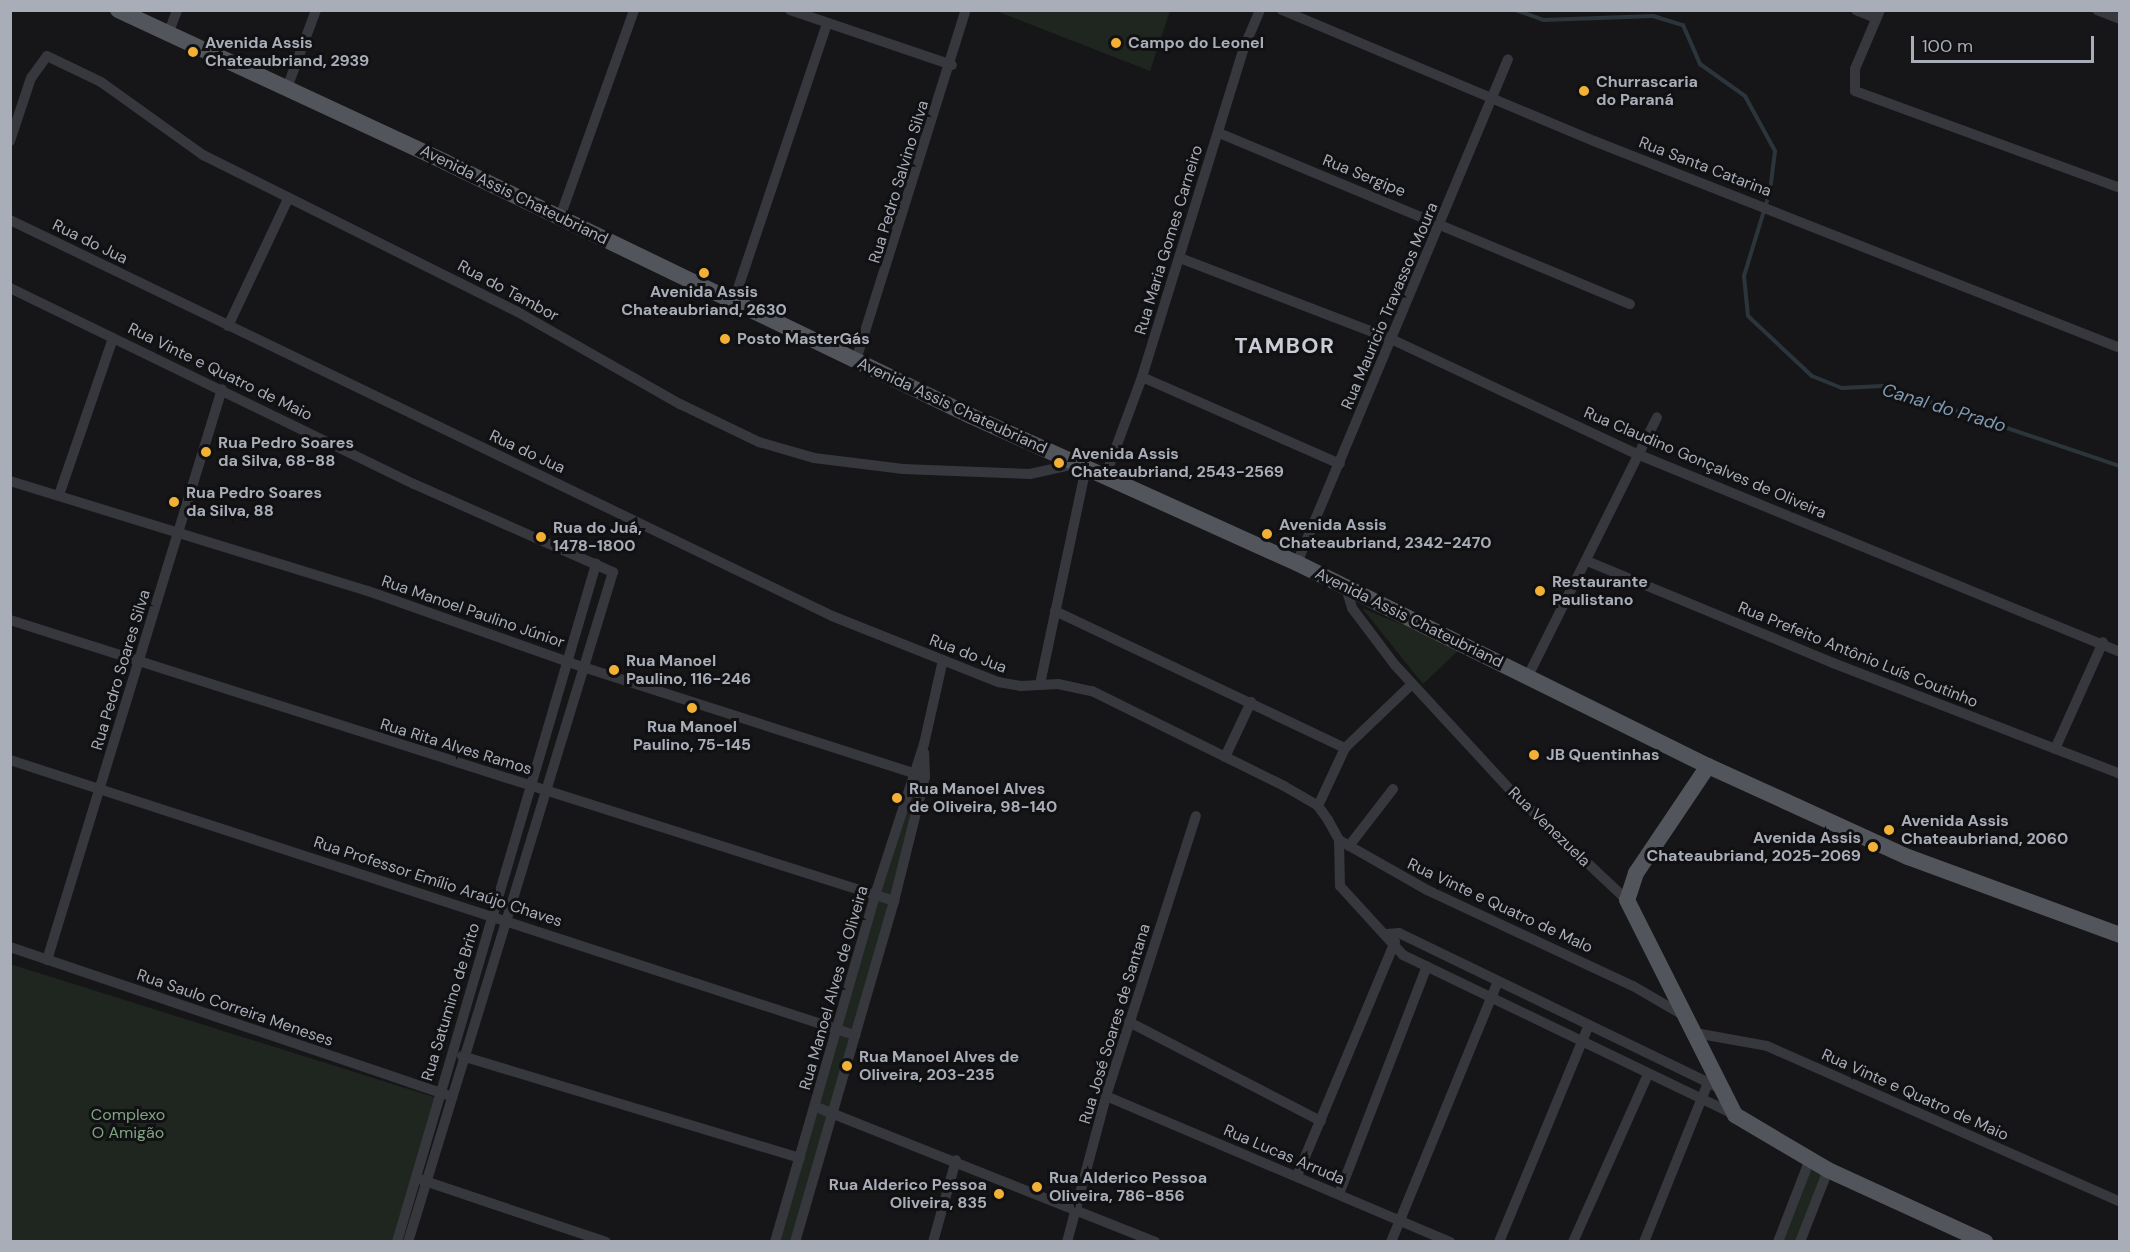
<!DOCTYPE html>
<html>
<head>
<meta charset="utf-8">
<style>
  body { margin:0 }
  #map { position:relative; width:2130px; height:1252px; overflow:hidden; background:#161618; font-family:"DM Sans",sans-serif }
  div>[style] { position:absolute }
  .green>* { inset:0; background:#1e261f }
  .stream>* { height:4px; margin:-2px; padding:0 2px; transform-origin:2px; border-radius:2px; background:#2c353c }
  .minor>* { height:10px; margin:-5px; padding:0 5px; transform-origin:5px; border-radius:5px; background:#37383d }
  .primary>* { height:16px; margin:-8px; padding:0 8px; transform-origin:8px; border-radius:8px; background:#53555c }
  .dots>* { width:16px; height:16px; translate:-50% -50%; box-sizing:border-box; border:3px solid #111113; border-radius:50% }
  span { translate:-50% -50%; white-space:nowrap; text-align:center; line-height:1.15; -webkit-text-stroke:6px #111113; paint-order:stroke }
  .poi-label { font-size:16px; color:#a8adb8; font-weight:700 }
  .left { translate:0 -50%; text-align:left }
  .right { translate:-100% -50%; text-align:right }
  .street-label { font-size:16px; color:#a8adb8 }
  .park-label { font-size:16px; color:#7fa381 }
  .water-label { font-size:18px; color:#7f9bb3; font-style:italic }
  .district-label { font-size:22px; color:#c9ccd4; font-weight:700; letter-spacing:1.5px }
  .frame { position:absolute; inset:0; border:12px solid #a8adb8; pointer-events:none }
  .scale { position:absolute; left:1911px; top:36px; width:183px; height:27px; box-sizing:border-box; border:3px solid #a8adb8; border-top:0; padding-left:8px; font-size:18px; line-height:21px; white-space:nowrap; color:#a8adb8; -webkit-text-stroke:4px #111113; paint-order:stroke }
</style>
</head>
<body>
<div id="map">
  <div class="green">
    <div style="clip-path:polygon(996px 11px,1170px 10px,1170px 11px,1150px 71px)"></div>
    <div style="clip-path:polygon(1362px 608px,1460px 649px,1423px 684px)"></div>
    <div style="clip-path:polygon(916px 777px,922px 778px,892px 895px,876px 891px)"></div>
    <div style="clip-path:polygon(877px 897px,890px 902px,854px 1029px,841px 1026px)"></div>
    <div style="clip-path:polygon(10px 964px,437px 1098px,397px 1241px,11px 1241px)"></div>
    <div style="clip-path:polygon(839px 1033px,852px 1037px,831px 1109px,819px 1104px)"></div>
    <div style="clip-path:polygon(818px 1111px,830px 1115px,792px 1241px,779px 1242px)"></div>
    <div style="clip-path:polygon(1813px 1164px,1824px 1172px,1796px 1241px,1782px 1242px)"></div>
  </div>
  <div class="stream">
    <div style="left:1516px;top:10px;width:29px;rotate:20deg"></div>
    <div style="left:1543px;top:20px;width:110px;rotate:-2.1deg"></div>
    <div style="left:1653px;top:16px;width:31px;rotate:17deg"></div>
    <div style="left:1683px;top:25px;width:43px;rotate:66.4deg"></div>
    <div style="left:1700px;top:64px;width:55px;rotate:35.4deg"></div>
    <div style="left:1745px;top:96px;width:63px;rotate:61.4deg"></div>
    <div style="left:1775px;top:151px;width:40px;rotate:97.1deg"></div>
    <div style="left:1770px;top:191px;width:89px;rotate:107deg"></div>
    <div style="left:1744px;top:276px;width:40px;rotate:84.3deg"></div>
    <div style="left:1748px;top:316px;width:88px;rotate:43.2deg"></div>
    <div style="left:1812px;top:376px;width:32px;rotate:22deg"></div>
    <div style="left:1842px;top:388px;width:40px;rotate:-2.9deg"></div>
    <div style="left:1882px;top:386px;width:251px;rotate:18.6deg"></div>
  </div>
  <div class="minor">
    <div style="left:790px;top:10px;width:171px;rotate:18.8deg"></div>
    <div style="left:1282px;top:10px;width:338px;rotate:22.8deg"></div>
    <div style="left:1594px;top:141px;width:565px;rotate:21.48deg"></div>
    <div style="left:1856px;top:10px;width:22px;rotate:22deg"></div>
    <div style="left:1880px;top:10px;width:64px;rotate:113deg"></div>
    <div style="left:1855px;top:69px;width:22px;rotate:90deg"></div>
    <div style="left:1855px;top:91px;width:282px;rotate:20.1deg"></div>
    <div style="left:2097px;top:10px;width:25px;rotate:21deg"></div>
    <div style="left:168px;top:34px;width:26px;rotate:-69deg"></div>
    <div style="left:287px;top:88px;width:83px;rotate:-69.6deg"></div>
    <div style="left:1219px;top:133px;width:445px;rotate:22.6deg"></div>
    <div style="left:10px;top:141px;width:66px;rotate:-71.6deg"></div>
    <div style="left:31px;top:78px;width:27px;rotate:-54deg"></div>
    <div style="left:47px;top:56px;width:60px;rotate:25.7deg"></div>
    <div style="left:101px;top:82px;width:125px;rotate:35.6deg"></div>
    <div style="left:203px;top:155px;width:350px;rotate:26.5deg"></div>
    <div style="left:516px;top:311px;width:189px;rotate:29.6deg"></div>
    <div style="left:680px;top:404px;width:88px;rotate:25.7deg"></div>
    <div style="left:759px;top:442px;width:57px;rotate:16.2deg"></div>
    <div style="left:814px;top:458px;width:90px;rotate:7deg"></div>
    <div style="left:903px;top:469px;width:127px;rotate:2.3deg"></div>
    <div style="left:1030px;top:474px;width:46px;rotate:-12.5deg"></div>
    <div style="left:560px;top:217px;width:220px;rotate:-70.3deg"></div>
    <div style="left:10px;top:220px;width:912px;rotate:25.72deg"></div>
    <div style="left:832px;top:616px;width:179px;rotate:21.7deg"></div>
    <div style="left:998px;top:682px;width:23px;rotate:10deg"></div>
    <div style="left:1021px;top:686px;width:37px;rotate:-3deg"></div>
    <div style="left:1058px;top:684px;width:35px;rotate:12deg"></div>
    <div style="left:1092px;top:691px;width:214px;rotate:26.3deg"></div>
    <div style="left:1284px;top:786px;width:39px;rotate:30deg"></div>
    <div style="left:1318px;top:806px;width:17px;rotate:54deg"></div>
    <div style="left:1328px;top:820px;width:23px;rotate:61deg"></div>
    <div style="left:1339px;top:840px;width:46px;rotate:88.8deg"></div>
    <div style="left:1340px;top:886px;width:93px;rotate:47.6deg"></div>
    <div style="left:1403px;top:955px;width:369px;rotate:25.7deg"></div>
    <div style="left:1180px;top:258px;width:226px;rotate:21deg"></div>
    <div style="left:1391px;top:339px;width:272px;rotate:25.1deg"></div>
    <div style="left:1637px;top:454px;width:522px;rotate:22.29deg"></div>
    <div style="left:10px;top:288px;width:449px;rotate:25.9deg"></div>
    <div style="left:414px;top:484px;width:218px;rotate:23.9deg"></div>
    <div style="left:613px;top:572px;width:701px;rotate:107.01deg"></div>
    <div style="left:734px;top:300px;width:292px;rotate:-71.4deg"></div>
    <div style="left:228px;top:326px;width:140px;rotate:-64.7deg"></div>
    <div style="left:856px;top:360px;width:367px;rotate:-72.6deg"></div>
    <div style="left:1142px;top:377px;width:216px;rotate:23.7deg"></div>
    <div style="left:1105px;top:477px;width:107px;rotate:-69.7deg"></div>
    <div style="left:1142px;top:377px;width:342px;rotate:-72.8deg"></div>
    <div style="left:1243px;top:50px;width:43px;rotate:-67deg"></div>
    <div style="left:10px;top:481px;width:375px;rotate:17.1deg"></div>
    <div style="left:368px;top:591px;width:228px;rotate:19.5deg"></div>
    <div style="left:583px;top:667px;width:359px;rotate:17.8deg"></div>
    <div style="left:59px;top:495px;width:166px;rotate:-71deg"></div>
    <div style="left:1587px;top:561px;width:266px;rotate:22.5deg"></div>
    <div style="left:1833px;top:663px;width:308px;rotate:21.1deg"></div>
    <div style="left:1297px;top:563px;width:546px;rotate:-67.28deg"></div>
    <div style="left:1346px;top:588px;width:21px;rotate:73deg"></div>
    <div style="left:1352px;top:608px;width:71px;rotate:53deg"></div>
    <div style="left:1395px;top:665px;width:176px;rotate:47.3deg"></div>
    <div style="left:1514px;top:794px;width:155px;rotate:43.2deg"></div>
    <div style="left:1055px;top:611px;width:321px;rotate:25.3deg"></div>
    <div style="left:10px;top:620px;width:928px;rotate:17.63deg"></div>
    <div style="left:1528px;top:676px;width:289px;rotate:-63.5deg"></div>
    <div style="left:1040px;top:684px;width:221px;rotate:-78deg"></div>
    <div style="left:2055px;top:749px;width:117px;rotate:-65.8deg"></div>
    <div style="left:1225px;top:757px;width:61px;rotate:-64.7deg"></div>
    <div style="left:10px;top:760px;width:889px;rotate:18.03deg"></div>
    <div style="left:1318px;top:806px;width:64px;rotate:-65deg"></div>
    <div style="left:1345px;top:748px;width:93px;rotate:-43.7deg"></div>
    <div style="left:1339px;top:840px;width:101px;rotate:29.6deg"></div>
    <div style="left:1427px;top:890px;width:227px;rotate:25deg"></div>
    <div style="left:1633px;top:986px;width:58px;rotate:30.1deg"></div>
    <div style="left:1349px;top:846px;width:72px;rotate:-52.3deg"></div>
    <div style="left:1387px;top:934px;width:12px;rotate:-5deg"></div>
    <div style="left:1399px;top:933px;width:356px;rotate:25.8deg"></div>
    <div style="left:10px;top:947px;width:460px;rotate:18.7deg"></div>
    <div style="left:47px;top:960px;width:597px;rotate:-72.96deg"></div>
    <div style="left:1129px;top:1022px;width:216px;rotate:27.3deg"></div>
    <div style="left:1695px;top:1033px;width:73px;rotate:10.2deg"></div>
    <div style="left:1767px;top:1046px;width:386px;rotate:23.8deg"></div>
    <div style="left:462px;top:1056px;width:353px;rotate:16.8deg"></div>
    <div style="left:1106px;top:1096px;width:374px;rotate:23deg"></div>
    <div style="left:816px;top:1107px;width:365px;rotate:21.7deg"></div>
    <div style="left:1297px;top:1176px;width:254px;rotate:-67.3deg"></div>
    <div style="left:419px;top:1179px;width:197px;rotate:18.6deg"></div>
    <div style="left:1339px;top:1194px;width:244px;rotate:-68.9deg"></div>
    <div style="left:397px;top:1242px;width:707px;rotate:-73.64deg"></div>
    <div style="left:775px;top:1242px;width:361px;rotate:-73.9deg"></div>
    <div style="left:875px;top:895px;width:159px;rotate:-72deg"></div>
    <div style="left:924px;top:744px;width:86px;rotate:-77.3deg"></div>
    <div style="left:795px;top:1242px;width:355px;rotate:-73.8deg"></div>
    <div style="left:894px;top:901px;width:128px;rotate:-76deg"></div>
    <div style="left:925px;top:777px;width:24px;rotate:-92deg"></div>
    <div style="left:933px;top:1242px;width:85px;rotate:-74.3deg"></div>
    <div style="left:1067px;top:1242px;width:151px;rotate:-75deg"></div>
    <div style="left:1106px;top:1096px;width:294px;rotate:-72.2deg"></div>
    <div style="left:1391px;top:1242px;width:282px;rotate:-67.7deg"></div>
    <div style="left:1499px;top:1242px;width:235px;rotate:-67.5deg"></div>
    <div style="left:1573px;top:1242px;width:184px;rotate:-65.9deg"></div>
    <div style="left:1644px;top:1242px;width:171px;rotate:-68.1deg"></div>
    <div style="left:1778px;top:1242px;width:89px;rotate:-68.9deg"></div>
    <div style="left:1800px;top:1242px;width:77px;rotate:-68.7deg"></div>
  </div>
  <div class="primary">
    <div style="left:118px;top:10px;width:361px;rotate:24.9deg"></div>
    <div style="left:445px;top:162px;width:584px;rotate:25.78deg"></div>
    <div style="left:971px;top:416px;width:358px;rotate:24.3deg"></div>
    <div style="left:1297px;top:563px;width:458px;rotate:26.3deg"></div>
    <div style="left:1708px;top:766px;width:220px;rotate:24.5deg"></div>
    <div style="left:1908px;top:857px;width:226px;rotate:20.2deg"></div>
    <div style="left:1708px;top:766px;width:129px;rotate:123.9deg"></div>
    <div style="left:1636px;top:873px;width:28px;rotate:108deg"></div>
    <div style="left:1627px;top:900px;width:241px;rotate:63.3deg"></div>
    <div style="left:1735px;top:1115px;width:108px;rotate:30.6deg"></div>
    <div style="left:1828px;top:1170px;width:173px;rotate:24.6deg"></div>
  </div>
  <div class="dots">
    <div style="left:1116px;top:43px;background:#f2b134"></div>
    <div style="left:193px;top:52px;background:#f2b134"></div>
    <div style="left:1584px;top:91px;background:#f2b134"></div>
    <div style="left:704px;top:273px;background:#f2b134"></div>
    <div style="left:725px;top:339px;background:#f2b134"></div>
    <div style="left:206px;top:452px;background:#f2b134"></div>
    <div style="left:1059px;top:463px;background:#f2b134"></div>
    <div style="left:174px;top:502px;background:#f2b134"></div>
    <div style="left:1267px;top:534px;background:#f2b134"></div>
    <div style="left:541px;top:537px;background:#f2b134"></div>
    <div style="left:1540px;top:591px;background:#f2b134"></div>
    <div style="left:614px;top:670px;background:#f2b134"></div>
    <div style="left:692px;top:708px;background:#f2b134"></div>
    <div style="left:1534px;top:755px;background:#f2b134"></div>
    <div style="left:897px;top:798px;background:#f2b134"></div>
    <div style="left:1889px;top:830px;background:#f2b134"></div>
    <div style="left:1873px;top:847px;background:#f2b134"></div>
    <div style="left:847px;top:1066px;background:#f2b134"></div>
    <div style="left:1037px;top:1187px;background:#f2b134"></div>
    <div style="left:999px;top:1194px;background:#f2b134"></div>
  </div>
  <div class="poi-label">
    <span class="left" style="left:205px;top:52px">Avenida Assis<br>Chateaubriand, 2939</span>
    <span class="left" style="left:1128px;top:43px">Campo do Leonel</span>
    <span class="left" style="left:1596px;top:91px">Churrascaria<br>do Paraná</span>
    <span style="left:704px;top:301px">Avenida Assis<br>Chateaubriand, 2630</span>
    <span class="left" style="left:737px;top:339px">Posto MasterGás</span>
    <span class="left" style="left:218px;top:452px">Rua Pedro Soares<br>da Silva, 68-88</span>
    <span class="left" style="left:1071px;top:463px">Avenida Assis<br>Chateaubriand, 2543-2569</span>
    <span class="left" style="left:186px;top:502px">Rua Pedro Soares<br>da Silva, 88</span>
    <span class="left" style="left:1279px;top:534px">Avenida Assis<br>Chateaubriand, 2342-2470</span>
    <span class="left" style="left:553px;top:537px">Rua do Juá,<br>1478-1800</span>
    <span class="left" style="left:1552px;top:591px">Restaurante<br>Paulistano</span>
    <span class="left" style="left:626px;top:670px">Rua Manoel<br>Paulino, 116-246</span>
    <span style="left:692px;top:736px">Rua Manoel<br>Paulino, 75-145</span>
    <span class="left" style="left:1546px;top:755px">JB Quentinhas</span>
    <span class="left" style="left:909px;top:798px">Rua Manoel Alves<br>de Oliveira, 98-140</span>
    <span class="left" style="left:1901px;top:830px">Avenida Assis<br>Chateaubriand, 2060</span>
    <span class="right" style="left:1861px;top:847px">Avenida Assis<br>Chateaubriand, 2025-2069</span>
    <span class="left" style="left:859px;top:1066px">Rua Manoel Alves de<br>Oliveira, 203-235</span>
    <span class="left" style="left:1049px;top:1187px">Rua Alderico Pessoa<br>Oliveira, 786-856</span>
    <span class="right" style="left:987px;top:1194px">Rua Alderico Pessoa<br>Oliveira, 835</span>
  </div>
  <div class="street-label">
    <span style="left:1705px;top:167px;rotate:21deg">Rua Santa Catarina</span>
    <span style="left:1364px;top:176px;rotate:22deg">Rua Sergipe</span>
    <span style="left:899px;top:182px;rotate:-73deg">Rua Pedro Salvino Silva</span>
    <span style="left:514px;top:195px;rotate:26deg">Avenida Assis Chateubriand</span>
    <span style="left:1169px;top:240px;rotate:-73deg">Rua Maria Gomes Carneiro</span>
    <span style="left:90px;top:242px;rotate:26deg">Rua do Jua</span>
    <span style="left:508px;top:291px;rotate:28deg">Rua do Tambor</span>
    <span style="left:1390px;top:306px;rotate:-67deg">Rua Mauricio Travassos Moura</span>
    <span style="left:220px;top:372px;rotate:26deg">Rua Vinte e Quatro de Maio</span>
    <span style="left:952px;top:406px;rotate:25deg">Avenida Assis Chateubriand</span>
    <span style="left:527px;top:452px;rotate:25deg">Rua do Jua</span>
    <span style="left:1705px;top:463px;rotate:23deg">Rua Claudino Gonçalves de Oliveira</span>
    <span style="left:473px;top:612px;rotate:19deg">Rua Manoel Paulino Júnior</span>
    <span style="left:1409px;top:618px;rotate:26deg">Avenida Assis Chateubriand</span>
    <span style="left:968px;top:654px;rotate:21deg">Rua do Jua</span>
    <span style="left:1858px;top:655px;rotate:22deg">Rua Prefeito Antônio Luís Coutinho</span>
    <span style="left:121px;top:670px;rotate:-73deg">Rua Pedro Soares Silva</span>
    <span style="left:456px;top:747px;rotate:17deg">Rua Rita Alves Ramos</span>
    <span style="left:1549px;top:827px;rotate:44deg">Rua Venezuela</span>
    <span style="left:438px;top:882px;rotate:18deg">Rua Professor Emílio Araújo Chaves</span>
    <span style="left:1500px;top:906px;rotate:25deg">Rua Vinte e Quatro de Malo</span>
    <span style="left:834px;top:988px;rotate:-74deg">Rua Manoel Alves de Oliveira</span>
    <span style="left:451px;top:1002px;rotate:-73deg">Rua Satumino de Brito</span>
    <span style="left:235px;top:1008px;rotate:19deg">Rua Saulo Correira Meneses</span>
    <span style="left:1115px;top:1024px;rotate:-73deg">Rua José Soares de Santana</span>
    <span style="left:1915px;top:1095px;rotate:24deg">Rua Vinte e Quatro de Maio</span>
    <span style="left:1284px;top:1155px;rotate:23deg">Rua Lucas Arruda</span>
  </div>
  <div class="park-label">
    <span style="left:128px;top:1124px">Complexo<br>O Amigão</span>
  </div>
  <div class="water-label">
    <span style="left:1944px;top:408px;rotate:17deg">Canal do Prado</span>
  </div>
  <div class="district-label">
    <span style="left:1285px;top:346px">TAMBOR</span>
  </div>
  <div class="frame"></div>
  <div class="scale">100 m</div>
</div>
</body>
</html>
